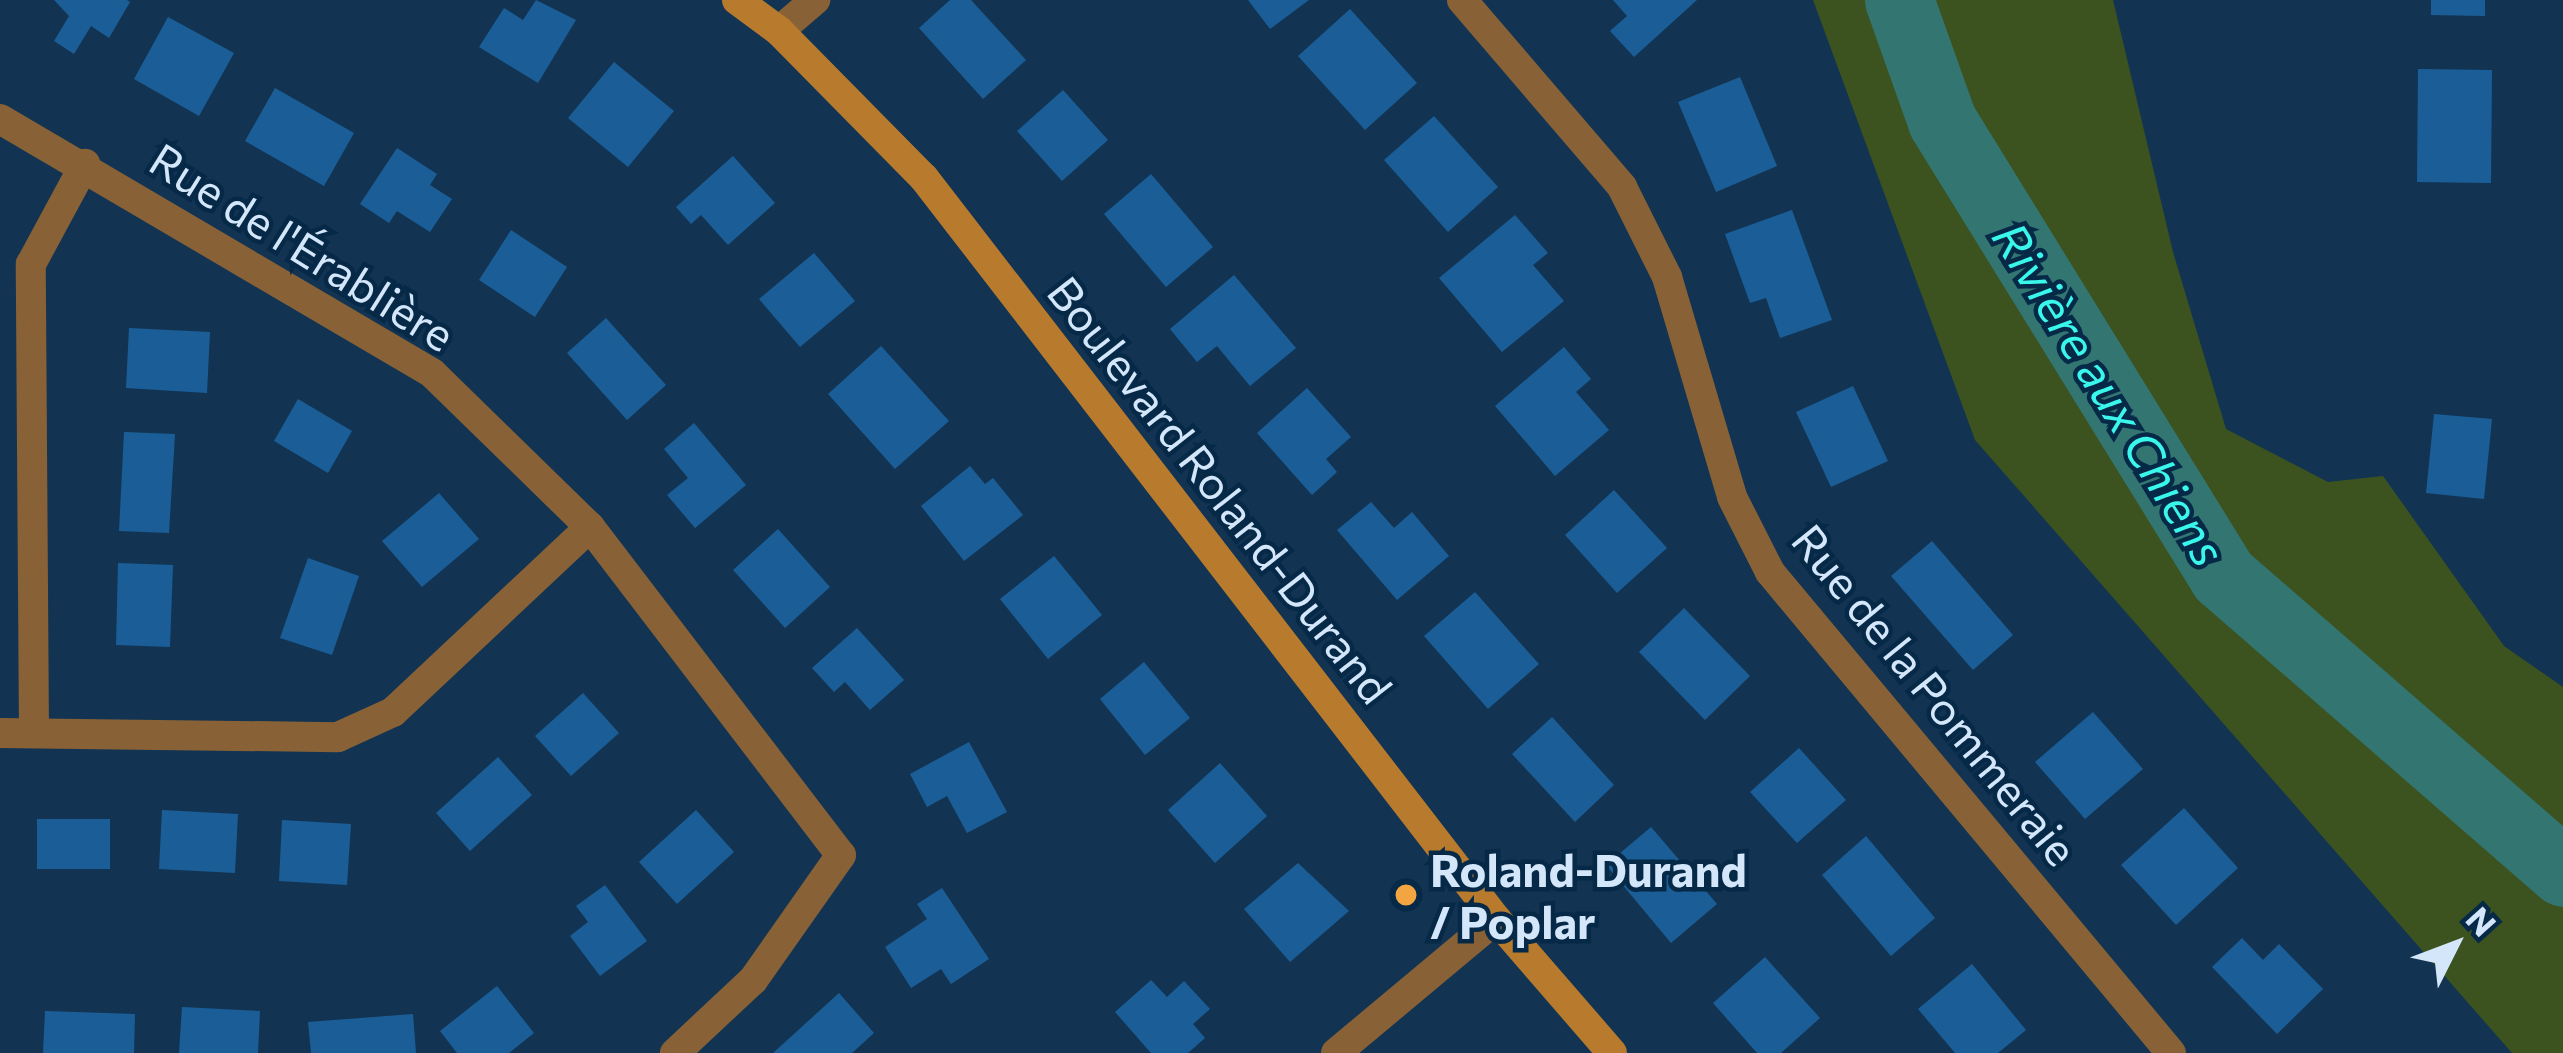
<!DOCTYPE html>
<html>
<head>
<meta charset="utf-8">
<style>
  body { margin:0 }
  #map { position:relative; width:2563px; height:1053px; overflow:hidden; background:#123452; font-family:Commissioner,sans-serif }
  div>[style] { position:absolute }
  .green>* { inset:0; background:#3c521f }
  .river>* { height:69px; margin:-34.5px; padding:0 34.5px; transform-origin:34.5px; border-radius:34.5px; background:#337571 }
  .building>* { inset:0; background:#1b5e97 }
  .street>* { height:30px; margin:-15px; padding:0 15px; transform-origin:15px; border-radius:15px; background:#886236 }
  .secondary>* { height:30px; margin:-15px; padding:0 15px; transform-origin:15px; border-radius:15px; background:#b87b2e }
  .dots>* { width:33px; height:33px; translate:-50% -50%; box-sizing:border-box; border:6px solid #062947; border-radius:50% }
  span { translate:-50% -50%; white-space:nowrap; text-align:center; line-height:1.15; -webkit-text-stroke:9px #062947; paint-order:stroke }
  .street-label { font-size:45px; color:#d3e6fa }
  .poi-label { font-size:45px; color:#d3e6fa; font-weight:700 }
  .left { translate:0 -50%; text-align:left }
  .water-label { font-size:48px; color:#3af7ec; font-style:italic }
  .north { position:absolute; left:2395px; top:885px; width:120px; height:120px; -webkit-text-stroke:9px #062947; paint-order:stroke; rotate:48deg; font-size:33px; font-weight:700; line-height:48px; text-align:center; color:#d3e6fa }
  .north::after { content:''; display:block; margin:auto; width:42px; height:54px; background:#d3e6fa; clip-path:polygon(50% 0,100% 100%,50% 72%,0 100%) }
</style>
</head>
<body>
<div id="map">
  <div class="green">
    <div style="clip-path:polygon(1813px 0,2113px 0,2173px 252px,2226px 429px,2328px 482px,2383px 476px,2504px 646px,2563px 687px,2563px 1053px,2512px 1053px,1975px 440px)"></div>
  </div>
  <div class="river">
    <div style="left:1899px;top:0;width:128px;rotate:70.4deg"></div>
    <div style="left:1942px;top:121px;width:535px;rotate:58.3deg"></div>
    <div style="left:2223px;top:576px;width:451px;rotate:41deg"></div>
  </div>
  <div class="building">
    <div style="clip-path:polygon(54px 0,127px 0,130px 2px,109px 38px,91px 26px,74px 54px,54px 41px,69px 16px)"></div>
    <div style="clip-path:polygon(536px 0,576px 20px,538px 83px,479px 47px,504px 8px,523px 20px)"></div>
    <div style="clip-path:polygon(950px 0,971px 0,1026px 60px,983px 99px,919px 28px)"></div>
    <div style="clip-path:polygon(1248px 0,1309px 0,1270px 29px)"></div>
    <div style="clip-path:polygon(1613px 0,1697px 0,1634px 57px,1610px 31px,1627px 16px)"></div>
    <div style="clip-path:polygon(2431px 0,2485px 0,2485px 16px,2431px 15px)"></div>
    <div style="clip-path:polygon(1350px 9px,1417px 83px,1365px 130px,1298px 56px)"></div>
    <div style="clip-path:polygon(168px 17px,234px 53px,199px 116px,134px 79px)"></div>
    <div style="clip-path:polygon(614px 62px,674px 111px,628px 167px,568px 118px)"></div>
    <div style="clip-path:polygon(2418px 69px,2492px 70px,2491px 183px,2417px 182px)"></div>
    <div style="clip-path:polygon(1740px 77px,1777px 166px,1716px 192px,1678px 102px)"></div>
    <div style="clip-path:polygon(275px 88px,354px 133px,324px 186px,245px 141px)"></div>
    <div style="clip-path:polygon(1063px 90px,1108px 140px,1062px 181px,1017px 131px)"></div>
    <div style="clip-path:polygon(1434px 116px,1498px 187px,1448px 232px,1384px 160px)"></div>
    <div style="clip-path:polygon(397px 148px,437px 174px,430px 185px,452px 199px,430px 232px,397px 211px,389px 223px,360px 204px)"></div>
    <div style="clip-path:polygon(733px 156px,775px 203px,728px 245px,701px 215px,691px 224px,676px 207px)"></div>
    <div style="clip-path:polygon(1151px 174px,1213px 247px,1166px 287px,1104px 214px)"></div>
    <div style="clip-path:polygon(1792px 210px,1832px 320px,1780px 338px,1766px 298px,1750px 303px,1725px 234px)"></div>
    <div style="clip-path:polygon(1515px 215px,1548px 253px,1533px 265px,1564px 301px,1502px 352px,1439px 278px)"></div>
    <div style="clip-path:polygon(511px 230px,567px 267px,535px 317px,479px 280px)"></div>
    <div style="clip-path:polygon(814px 253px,855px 301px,800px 347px,759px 299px)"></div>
    <div style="clip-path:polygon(1234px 275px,1296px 348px,1250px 386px,1217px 346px,1197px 362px,1170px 329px)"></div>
    <div style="clip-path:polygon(606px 318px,666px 385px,627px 420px,567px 353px)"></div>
    <div style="clip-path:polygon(129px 328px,210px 332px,207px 393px,126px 388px)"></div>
    <div style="clip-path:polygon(881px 346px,949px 421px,895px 469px,828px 394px)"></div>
    <div style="clip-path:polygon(1564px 347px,1591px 379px,1576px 392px,1609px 430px,1555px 476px,1495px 406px)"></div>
    <div style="clip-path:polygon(1853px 386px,1888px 461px,1831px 487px,1796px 412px)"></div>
    <div style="clip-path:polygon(1307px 388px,1351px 437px,1326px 459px,1337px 472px,1312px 495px,1257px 433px)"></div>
    <div style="clip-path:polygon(298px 399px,352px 431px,328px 473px,274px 441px)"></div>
    <div style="clip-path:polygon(2434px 414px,2492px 419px,2484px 499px,2426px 493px)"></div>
    <div style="clip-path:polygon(694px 423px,746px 485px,695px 528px,667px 495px,688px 478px,664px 449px)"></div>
    <div style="clip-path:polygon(124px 432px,175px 434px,169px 533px,119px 531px)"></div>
    <div style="clip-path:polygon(970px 466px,985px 484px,993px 478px,1023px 515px,964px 561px,921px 506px)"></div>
    <div style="clip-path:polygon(1614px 490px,1667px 548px,1617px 593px,1565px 535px)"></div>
    <div style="clip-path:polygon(439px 493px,479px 539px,422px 587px,382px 541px)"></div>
    <div style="clip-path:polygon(1371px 502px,1394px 528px,1412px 512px,1449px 556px,1397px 600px,1337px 530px)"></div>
    <div style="clip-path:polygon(778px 529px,830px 587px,785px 628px,733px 570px)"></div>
    <div style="clip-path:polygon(1932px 541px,2013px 635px,1973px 670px,1891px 576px)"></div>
    <div style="clip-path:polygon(1054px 556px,1102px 615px,1048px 659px,1000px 599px)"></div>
    <div style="clip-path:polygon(308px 558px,359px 576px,332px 655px,280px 638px)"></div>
    <div style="clip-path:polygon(118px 563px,173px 565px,170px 647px,116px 645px)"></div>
    <div style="clip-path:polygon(1475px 592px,1539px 664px,1488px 709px,1424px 636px)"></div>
    <div style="clip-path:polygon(1684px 608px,1750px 676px,1705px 720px,1639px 652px)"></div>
    <div style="clip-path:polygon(857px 628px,904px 680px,870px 710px,845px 682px,834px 692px,812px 668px)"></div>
    <div style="clip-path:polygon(1144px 662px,1190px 718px,1145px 755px,1100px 699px)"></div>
    <div style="clip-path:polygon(583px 693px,619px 733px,571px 776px,535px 736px)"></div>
    <div style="clip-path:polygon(2093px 712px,2143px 769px,2085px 819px,2035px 762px)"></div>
    <div style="clip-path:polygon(1552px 717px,1614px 785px,1575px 822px,1512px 754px)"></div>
    <div style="clip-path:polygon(969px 742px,1007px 812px,967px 833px,947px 796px,927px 807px,910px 774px)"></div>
    <div style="clip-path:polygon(1799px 748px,1846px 800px,1797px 843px,1750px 792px)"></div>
    <div style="clip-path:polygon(498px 757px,532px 795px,470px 851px,436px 813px)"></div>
    <div style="clip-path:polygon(1220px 763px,1267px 816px,1215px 863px,1168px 810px)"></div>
    <div style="clip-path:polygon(2184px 808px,2238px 868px,2176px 925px,2121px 865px)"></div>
    <div style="clip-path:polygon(162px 810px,238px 814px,235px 873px,159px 869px)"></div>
    <div style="clip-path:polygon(696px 810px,734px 852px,677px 904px,639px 862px)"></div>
    <div style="clip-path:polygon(37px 819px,110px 819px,110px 869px,37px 869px)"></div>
    <div style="clip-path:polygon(282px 820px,351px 824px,347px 885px,279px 881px)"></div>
    <div style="clip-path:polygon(1651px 827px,1717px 904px,1671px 943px,1606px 865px)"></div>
    <div style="clip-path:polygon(1866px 836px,1935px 918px,1891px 956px,1822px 875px)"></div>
    <div style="clip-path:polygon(1298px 863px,1349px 911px,1290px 962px,1244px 909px)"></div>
    <div style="clip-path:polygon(605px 885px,647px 941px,600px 976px,570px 936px,588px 922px,576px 906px)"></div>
    <div style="clip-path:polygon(942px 888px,989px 959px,951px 984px,941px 969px,911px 988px,885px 947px,927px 919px,917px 904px)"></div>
    <div style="clip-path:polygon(2242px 938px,2263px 960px,2279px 944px,2323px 989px,2277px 1034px,2212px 967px)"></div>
    <div style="clip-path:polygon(1765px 957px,1820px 1018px,1781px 1053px,1757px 1053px,1713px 1003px)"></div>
    <div style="clip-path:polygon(1972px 964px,2026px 1030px,1998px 1053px,1955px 1053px,1918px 1009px)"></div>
    <div style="clip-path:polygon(1151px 980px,1167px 997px,1184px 981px,1210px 1009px,1193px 1024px,1205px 1038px,1188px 1053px,1151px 1053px,1115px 1012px)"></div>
    <div style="clip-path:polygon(497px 986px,534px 1033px,509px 1053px,457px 1053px,440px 1031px)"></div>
    <div style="clip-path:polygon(839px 993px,874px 1033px,852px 1053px,773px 1053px)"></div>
    <div style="clip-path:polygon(182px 1007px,260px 1011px,258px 1053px,179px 1053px)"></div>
    <div style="clip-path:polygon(45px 1011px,135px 1014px,134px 1053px,43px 1053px)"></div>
    <div style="clip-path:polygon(413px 1014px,416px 1053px,311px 1053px,308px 1022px)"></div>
  </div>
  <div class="street">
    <div style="left:1462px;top:0;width:246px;rotate:49.4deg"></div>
    <div style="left:1622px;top:187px;width:101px;rotate:63.4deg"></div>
    <div style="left:1667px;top:277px;width:229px;rotate:73.5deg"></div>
    <div style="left:1732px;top:497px;width:84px;rotate:63.1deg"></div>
    <div style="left:1770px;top:572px;width:626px;rotate:50.18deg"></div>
    <div style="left:779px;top:31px;width:48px;rotate:-40.7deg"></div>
    <div style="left:0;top:119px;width:501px;rotate:30.45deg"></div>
    <div style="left:432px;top:373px;width:221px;rotate:44.3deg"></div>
    <div style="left:590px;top:527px;width:413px;rotate:52.6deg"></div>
    <div style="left:841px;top:855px;width:153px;rotate:125.1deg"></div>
    <div style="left:753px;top:980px;width:107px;rotate:136.9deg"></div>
    <div style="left:0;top:733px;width:338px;rotate:0.7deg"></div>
    <div style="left:338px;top:737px;width:60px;rotate:-24.4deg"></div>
    <div style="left:393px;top:712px;width:270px;rotate:-43.2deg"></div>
    <div style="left:34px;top:733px;width:469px;rotate:-90.4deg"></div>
    <div style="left:31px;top:264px;width:114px;rotate:-61.6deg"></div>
    <div style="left:1336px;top:1053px;width:209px;rotate:-39.9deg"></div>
  </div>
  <div class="secondary">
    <div style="left:737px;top:0;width:52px;rotate:36.4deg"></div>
    <div style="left:779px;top:31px;width:206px;rotate:45.4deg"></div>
    <div style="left:924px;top:178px;width:936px;rotate:52.33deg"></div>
    <div style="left:1496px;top:919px;width:177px;rotate:49.1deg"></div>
  </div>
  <div class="dots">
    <div style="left:1406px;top:895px;background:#f2a541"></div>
  </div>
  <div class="street-label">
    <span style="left:303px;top:246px;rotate:32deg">Rue de l'Érablière</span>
    <span style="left:1221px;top:489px;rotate:52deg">Boulevard Roland-Durand</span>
    <span style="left:1936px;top:694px;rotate:51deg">Rue de la Pommeraie</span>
  </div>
  <div class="poi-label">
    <span class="left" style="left:1430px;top:895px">Roland-Durand<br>/ Poplar</span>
  </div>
  <div class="water-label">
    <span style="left:2111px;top:393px;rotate:58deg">Rivière aux Chiens</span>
  </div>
  <div class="north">N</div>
</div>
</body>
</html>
